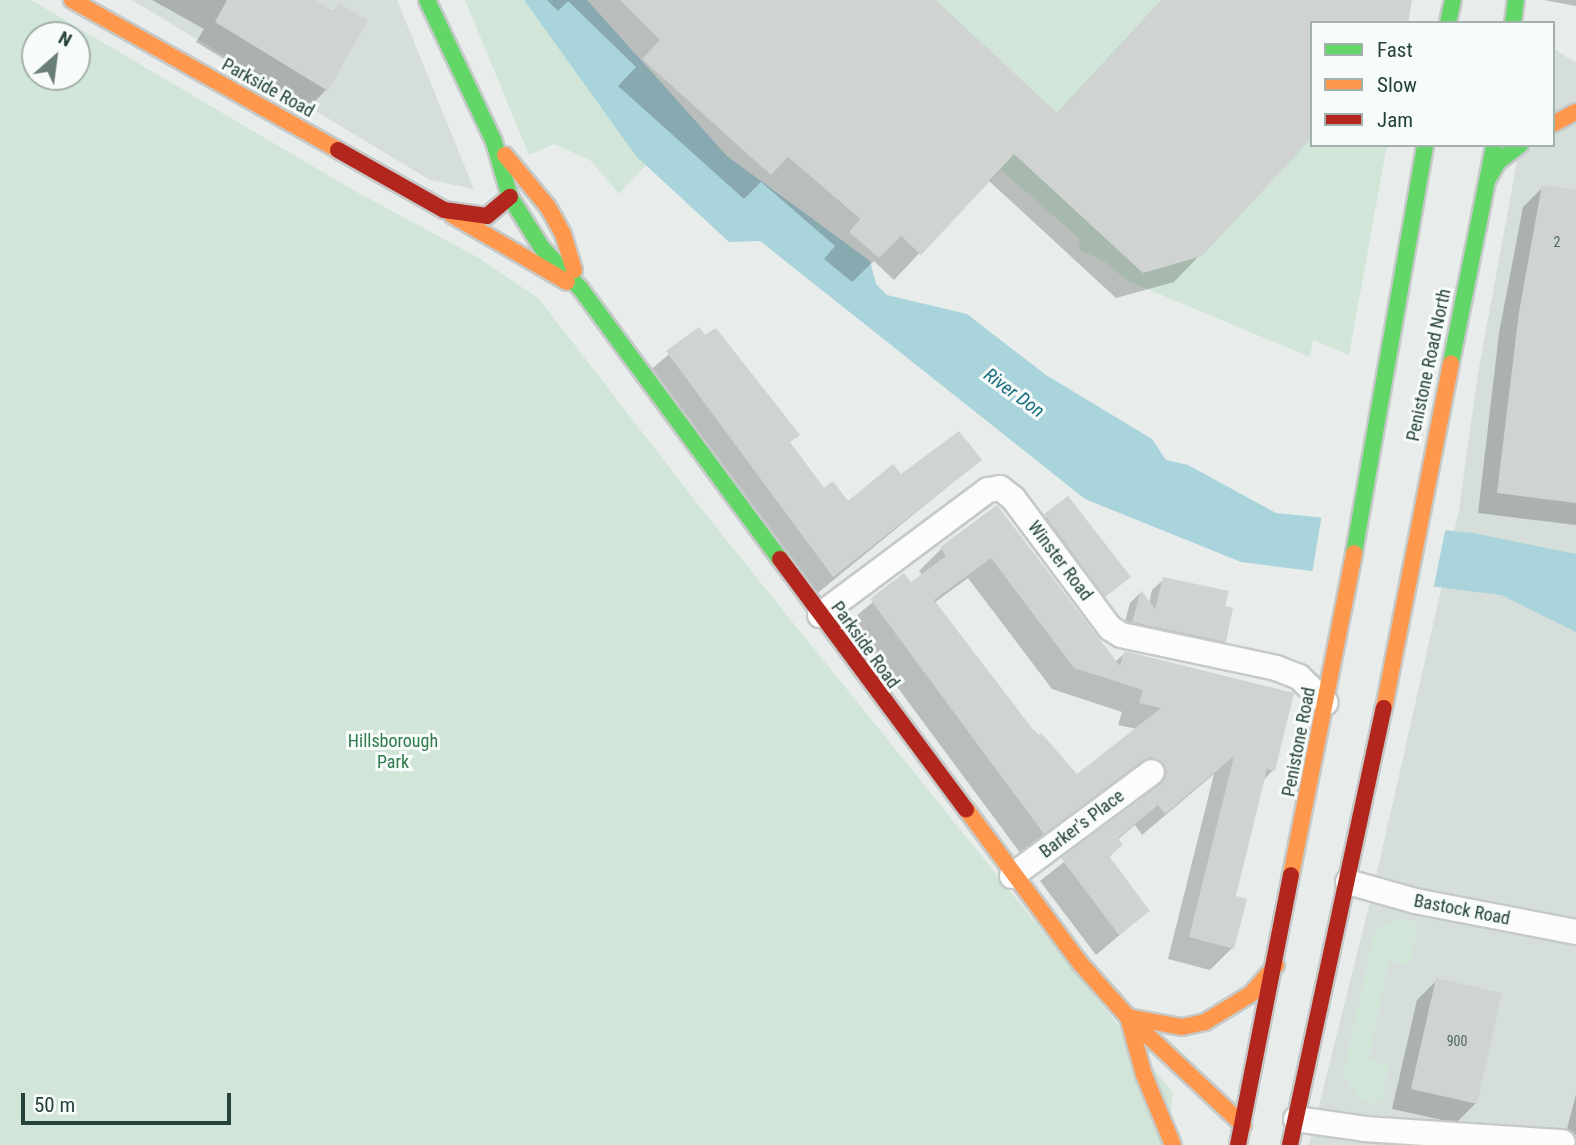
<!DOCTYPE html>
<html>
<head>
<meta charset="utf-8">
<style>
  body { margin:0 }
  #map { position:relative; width:1576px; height:1145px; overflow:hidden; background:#e8edeb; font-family:"Roboto Condensed",sans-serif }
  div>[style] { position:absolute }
  .built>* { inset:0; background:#d6dedb }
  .green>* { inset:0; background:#d1e6d8 }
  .water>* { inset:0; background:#a9d4db }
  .pier>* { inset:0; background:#e8edeb }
  .shadow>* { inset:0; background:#0003 }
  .building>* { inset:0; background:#cfd4d2 }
  .roads { filter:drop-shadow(2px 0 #c5cac8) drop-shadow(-2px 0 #c5cac8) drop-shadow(0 2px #c5cac8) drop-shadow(0 -2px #c5cac8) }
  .street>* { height:24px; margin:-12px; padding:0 12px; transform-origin:12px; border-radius:12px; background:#fcfcfc }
  .fast>* { height:16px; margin:-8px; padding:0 8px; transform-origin:8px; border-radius:8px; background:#63d668 }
  .slow>* { height:16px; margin:-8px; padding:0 8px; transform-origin:8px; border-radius:8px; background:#ff974d }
  .jam>* { height:16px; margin:-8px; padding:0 8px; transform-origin:8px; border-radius:8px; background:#b3261e }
  span { translate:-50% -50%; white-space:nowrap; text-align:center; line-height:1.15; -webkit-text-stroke:6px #f7fbf9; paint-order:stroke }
  .number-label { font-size:14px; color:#506761 }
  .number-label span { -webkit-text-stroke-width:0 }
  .street-label { font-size:18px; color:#24423a }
  .park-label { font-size:18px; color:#2d7a4b }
  .water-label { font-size:19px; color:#1c6f80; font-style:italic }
  .legend { position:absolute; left:1310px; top:21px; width:245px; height:126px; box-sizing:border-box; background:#f7fbf9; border:2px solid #a3b1ad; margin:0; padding:9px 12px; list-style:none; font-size:21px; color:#24423a }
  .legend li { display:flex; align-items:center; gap:14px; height:35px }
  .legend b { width:35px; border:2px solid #a3b1ad }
  .north { position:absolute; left:21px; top:21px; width:70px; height:70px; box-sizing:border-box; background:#f7fbf9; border:2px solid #a3b1ad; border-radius:50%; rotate:28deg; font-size:19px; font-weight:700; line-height:28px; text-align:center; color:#24423a }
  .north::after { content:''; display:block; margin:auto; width:24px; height:32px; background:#697e78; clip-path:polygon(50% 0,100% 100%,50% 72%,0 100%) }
  .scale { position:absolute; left:21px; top:1093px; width:210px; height:32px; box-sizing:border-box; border:4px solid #24423a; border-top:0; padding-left:9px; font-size:21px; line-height:24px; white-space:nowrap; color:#24423a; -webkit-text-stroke:5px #f7fbf9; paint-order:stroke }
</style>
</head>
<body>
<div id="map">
  <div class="built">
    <div style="clip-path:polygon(132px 0,397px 0,474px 189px,430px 180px)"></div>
    <div style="clip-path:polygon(1553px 48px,1576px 63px,1576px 1145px,1309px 1145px,1373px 890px,1459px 510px,1477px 379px,1520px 145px,1553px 145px)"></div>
  </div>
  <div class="green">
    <div style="clip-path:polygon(evenodd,0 0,31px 0,353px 190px,479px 258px,539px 299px,711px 521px,1173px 1093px,1168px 1145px,0 1145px,0 0,35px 35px,77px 35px,77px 77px,35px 77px,35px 35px)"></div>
    <div style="clip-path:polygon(465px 0,524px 0,646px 165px,619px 194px,590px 160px,554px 144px,529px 155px)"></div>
    <div style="clip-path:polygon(620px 0,1412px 0,1408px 23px,1312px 23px,1312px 145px,1387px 145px,1349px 355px,1313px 340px,1310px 357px,1128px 281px,1104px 261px,1079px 250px,1080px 239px,1001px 170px,921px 255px,901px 236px,879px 258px,849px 232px,859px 219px,788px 157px,642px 59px,660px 40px)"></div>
    <div style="clip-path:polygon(1401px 918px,1418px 923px,1410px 964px,1389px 961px,1368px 1059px,1388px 1065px,1382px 1102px,1365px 1103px,1343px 1076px,1374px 932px)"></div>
  </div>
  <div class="water">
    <div style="clip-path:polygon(524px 0,587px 0,727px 156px,870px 261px,876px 284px,887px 295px,967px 314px,1046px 375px,1152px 439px,1166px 460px,1188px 465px,1276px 513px,1473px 533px,1576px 554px,1576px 632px,1501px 595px,1241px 562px,1085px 499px,760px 241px,729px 242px,636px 156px)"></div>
  </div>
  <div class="pier">
    <div style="clip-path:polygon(1322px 514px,1446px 527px,1433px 590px,1312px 574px)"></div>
  </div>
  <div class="shadow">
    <div style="clip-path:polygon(152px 0,311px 0,332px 12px,338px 6px,327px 89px,307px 109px,196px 42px,204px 29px)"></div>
    <div style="clip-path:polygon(547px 0,934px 0,1056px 114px,1162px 0,1411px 0,1312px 23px,1200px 255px,1174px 282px,1116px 298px,988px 180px,894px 280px,874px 261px,852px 282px,824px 259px,835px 246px,761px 182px,744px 199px,618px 86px,636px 67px,568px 1px,558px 11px)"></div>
    <div style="clip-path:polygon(1544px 0,1576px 0,1576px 6px)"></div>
    <div style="clip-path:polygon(1543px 187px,1576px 192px,1576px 525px,1478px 513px,1499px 333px,1523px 207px)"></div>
    <div style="clip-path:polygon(699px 329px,797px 435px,789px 443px,823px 490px,847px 503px,900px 476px,980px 460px,808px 601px,642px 377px)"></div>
    <div style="clip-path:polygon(1068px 498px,1128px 577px,1091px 609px,1032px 529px)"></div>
    <div style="clip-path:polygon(evenodd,997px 507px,1115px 662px,1125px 653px,1273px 770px,1262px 782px,1234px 897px,1232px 948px,1210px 970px,1168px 959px,1214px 774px,1142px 835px,1135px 825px,1117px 840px,1121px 845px,1108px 858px,1148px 911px,1096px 955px,1040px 881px,1143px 799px,1142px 784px,1021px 854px,849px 622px,904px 576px,910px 585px,922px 575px,919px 571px,941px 549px,997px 507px,968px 578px,1052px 689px,1122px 712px,1118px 725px,1137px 729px,1077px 777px,1013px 708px,934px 603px,968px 578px)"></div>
    <div style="clip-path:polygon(1164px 579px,1223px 608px,1224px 641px,1213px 653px,1122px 633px,1130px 603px,1140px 593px,1149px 604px,1152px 590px)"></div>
    <div style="clip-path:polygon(1437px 980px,1476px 1103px,1456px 1123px,1392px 1109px,1417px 1000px)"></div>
    <div style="clip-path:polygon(1576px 1094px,1576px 1135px,1566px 1133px)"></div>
  </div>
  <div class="building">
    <div style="clip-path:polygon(227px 0,315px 0,334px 11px,338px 3px,368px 20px,328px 91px,215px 22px)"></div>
    <div style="clip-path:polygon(620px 0,936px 0,1057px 113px,1162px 0,1412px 0,1408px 23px,1312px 23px,1312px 138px,1202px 256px,1143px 273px,1014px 154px,921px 255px,901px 236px,879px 258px,849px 232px,860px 219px,788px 157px,771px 175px,642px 59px,660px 40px)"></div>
    <div style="clip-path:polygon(1542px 185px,1576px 190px,1576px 503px,1497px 493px,1519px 312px)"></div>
    <div style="clip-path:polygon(699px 327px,705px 335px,716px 328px,800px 435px,790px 442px,824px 488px,833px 481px,848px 501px,893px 464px,901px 474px,959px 431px,982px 460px,833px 577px,666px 351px)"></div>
    <div style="clip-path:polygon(1068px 496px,1131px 577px,1105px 597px,1044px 514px)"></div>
    <div style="clip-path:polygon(evenodd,997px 505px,1120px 666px,1124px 651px,1294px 693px,1275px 771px,1267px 769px,1236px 896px,1247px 899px,1234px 949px,1189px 937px,1234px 756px,1165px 814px,1158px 805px,1118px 838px,1123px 845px,1109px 856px,1150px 911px,1119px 935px,1061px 858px,1161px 784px,1167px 771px,1163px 763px,1151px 757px,1143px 760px,1044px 834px,870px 599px,904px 573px,911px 582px,946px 556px,940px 547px,997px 505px,991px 558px,1074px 668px,1143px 690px,1139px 703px,1161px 708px,1077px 774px,1041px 733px,1038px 736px,934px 600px,991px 558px)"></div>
    <div style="clip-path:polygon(1163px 577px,1229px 591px,1225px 606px,1233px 608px,1226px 642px,1132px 622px,1141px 590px,1155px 609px)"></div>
    <div style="clip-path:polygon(1436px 978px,1502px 993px,1477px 1104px,1411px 1089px)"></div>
  </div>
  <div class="roads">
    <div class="street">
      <div style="left:820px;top:615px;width:209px;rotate:-36.7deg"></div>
      <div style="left:988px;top:490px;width:12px;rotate:-9deg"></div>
      <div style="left:1000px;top:488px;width:16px;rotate:38deg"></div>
      <div style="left:1013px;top:498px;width:162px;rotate:53.3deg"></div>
      <div style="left:1110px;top:628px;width:13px;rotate:32deg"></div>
      <div style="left:1121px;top:635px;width:158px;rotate:12deg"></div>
      <div style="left:1276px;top:668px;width:25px;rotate:21deg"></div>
      <div style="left:1299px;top:677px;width:37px;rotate:44deg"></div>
      <div style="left:1012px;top:876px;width:174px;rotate:-36.6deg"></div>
      <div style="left:1348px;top:882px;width:70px;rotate:15.8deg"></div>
      <div style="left:1415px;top:901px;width:164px;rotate:10.9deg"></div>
      <div style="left:1296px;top:1119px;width:70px;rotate:8.2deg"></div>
      <div style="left:1365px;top:1129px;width:198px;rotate:3.8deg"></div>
    </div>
    <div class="fast">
      <div style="left:427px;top:0;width:157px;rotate:64.7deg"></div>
      <div style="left:494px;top:142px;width:57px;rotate:73.8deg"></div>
      <div style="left:510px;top:197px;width:60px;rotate:57.9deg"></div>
      <div style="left:542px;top:248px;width:55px;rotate:46.5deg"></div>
      <div style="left:580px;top:288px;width:337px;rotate:53.6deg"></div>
      <div style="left:1448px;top:23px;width:24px;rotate:-78deg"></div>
      <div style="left:1513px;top:23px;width:23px;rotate:-83deg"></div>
      <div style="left:1488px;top:179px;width:20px;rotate:-60deg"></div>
      <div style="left:1498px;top:162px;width:28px;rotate:-38deg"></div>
      <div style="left:1451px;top:363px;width:222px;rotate:-78.8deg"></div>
      <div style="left:1354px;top:553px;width:414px;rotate:-80.1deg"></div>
    </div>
    <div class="slow">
      <div style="left:72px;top:0;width:305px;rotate:29.4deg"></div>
      <div style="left:1553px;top:124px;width:26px;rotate:-28deg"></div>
      <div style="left:505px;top:155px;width:67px;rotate:50.4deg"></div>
      <div style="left:548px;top:207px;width:31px;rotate:61deg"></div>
      <div style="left:563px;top:234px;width:38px;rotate:73deg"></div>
      <div style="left:452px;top:215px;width:133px;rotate:30.2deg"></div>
      <div style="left:1384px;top:708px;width:351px;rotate:-79deg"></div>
      <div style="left:966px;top:809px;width:192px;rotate:53.5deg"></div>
      <div style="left:1080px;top:963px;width:72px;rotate:48.4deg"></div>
      <div style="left:1128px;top:1017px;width:158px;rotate:43.2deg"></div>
      <div style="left:1291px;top:875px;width:328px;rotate:-78.9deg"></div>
      <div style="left:1128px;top:1017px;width:60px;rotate:74.6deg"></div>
      <div style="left:1144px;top:1075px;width:76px;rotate:67.5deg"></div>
      <div style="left:1128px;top:1017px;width:55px;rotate:10.5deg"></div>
      <div style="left:1182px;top:1027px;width:24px;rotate:-12deg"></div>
      <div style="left:1205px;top:1022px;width:54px;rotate:-31.3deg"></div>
      <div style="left:1251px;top:994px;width:38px;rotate:-49deg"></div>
    </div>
    <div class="jam">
      <div style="left:338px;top:150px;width:122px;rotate:29.5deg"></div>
      <div style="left:444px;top:210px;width:43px;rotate:7.9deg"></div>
      <div style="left:487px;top:216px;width:30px;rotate:-40deg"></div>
      <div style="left:780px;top:559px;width:312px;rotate:53.4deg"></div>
      <div style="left:1238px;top:1145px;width:275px;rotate:-78.9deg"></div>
      <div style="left:1290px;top:1145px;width:447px;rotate:-77.9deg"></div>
    </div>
  </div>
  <div class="number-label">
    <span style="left:1557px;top:242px">2</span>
    <span style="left:1457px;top:1041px">900</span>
  </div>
  <div class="street-label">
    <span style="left:268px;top:88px;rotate:29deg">Parkside Road</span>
    <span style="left:1429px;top:365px;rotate:-78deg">Penistone Road North</span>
    <span style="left:1060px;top:561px;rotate:53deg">Winster Road</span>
    <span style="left:865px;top:645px;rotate:54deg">Parkside Road</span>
    <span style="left:1299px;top:742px;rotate:-79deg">Penistone Road</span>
    <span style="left:1082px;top:824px;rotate:-37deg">Barker's Place</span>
    <span style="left:1462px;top:910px;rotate:11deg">Bastock Road</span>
  </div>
  <div class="park-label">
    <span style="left:393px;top:752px">Hillsborough<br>Park</span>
  </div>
  <div class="water-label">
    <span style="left:1014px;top:393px;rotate:36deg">River Don</span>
  </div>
  <ul class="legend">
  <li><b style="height:9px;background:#63d668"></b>Fast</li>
  <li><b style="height:9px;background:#ff974d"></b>Slow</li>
  <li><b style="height:9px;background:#b3261e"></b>Jam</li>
  </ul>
  <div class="north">N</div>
  <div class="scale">50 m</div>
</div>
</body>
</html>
